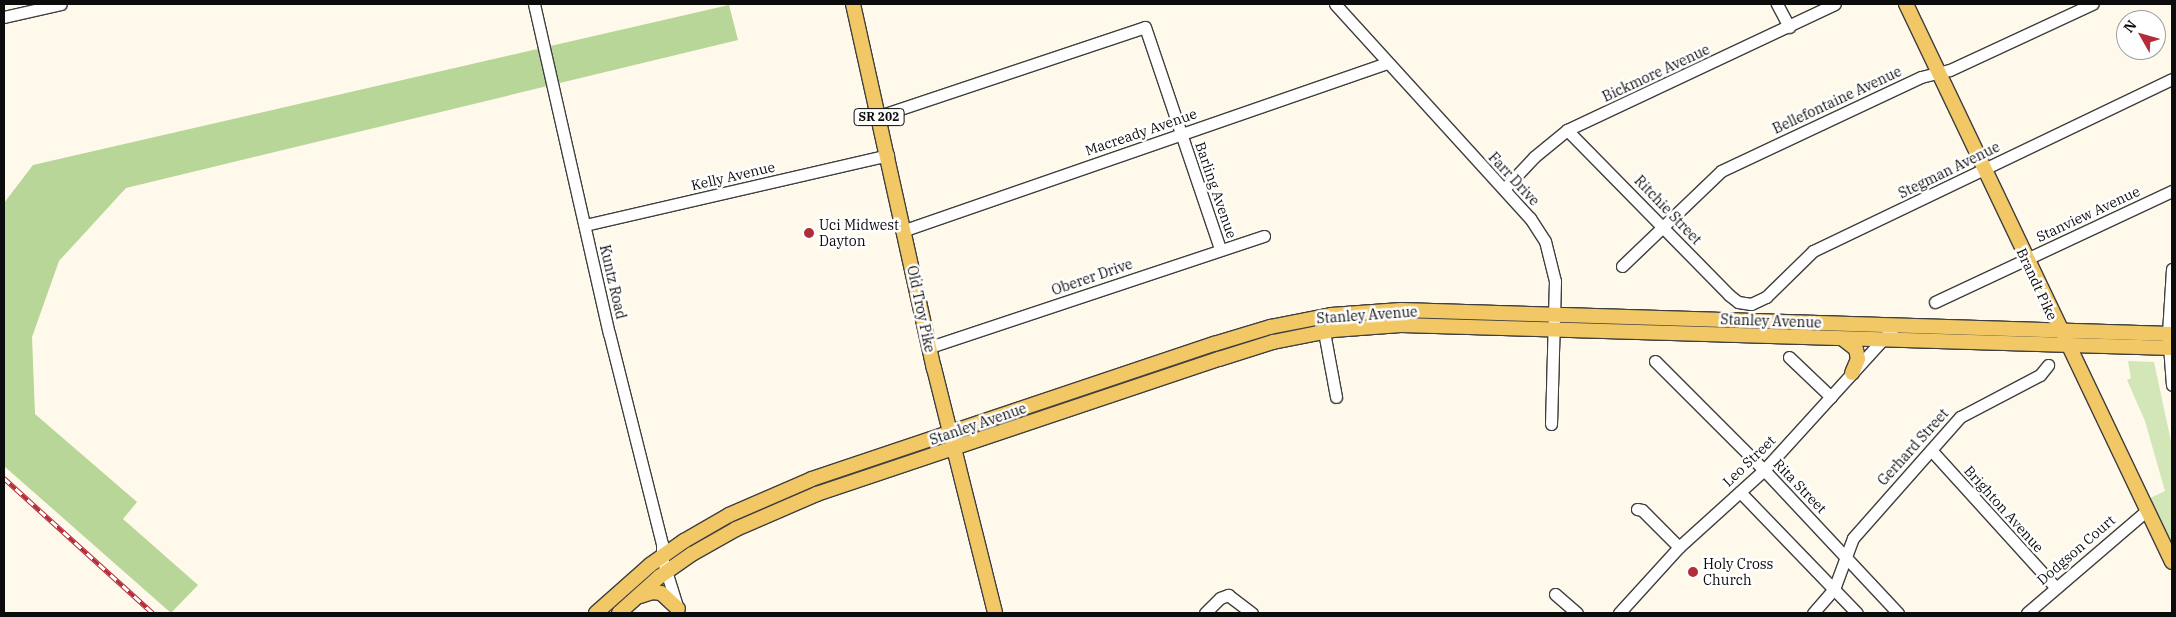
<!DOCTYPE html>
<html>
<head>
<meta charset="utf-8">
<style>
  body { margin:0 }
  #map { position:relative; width:2176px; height:617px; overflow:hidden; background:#fef9eb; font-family:"IBM Plex Serif",serif }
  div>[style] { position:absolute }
  .green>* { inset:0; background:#d2e6b7 }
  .forest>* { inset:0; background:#b7d697 }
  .roads { filter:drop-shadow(1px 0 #3f3f3f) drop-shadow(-1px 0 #3f3f3f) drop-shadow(0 1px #3f3f3f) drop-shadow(0 -1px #3f3f3f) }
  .minor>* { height:11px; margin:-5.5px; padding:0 5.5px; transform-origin:5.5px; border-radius:5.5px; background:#fff }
  .major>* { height:14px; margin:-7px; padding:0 7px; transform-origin:7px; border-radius:7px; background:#f2c867 }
  .rail>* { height:4.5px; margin-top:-2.25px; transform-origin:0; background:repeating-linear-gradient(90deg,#fff 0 8px,#b42b3a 0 16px); box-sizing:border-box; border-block:1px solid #b42b3a }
  .dots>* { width:14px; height:14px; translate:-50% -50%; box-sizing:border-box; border:2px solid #fff; border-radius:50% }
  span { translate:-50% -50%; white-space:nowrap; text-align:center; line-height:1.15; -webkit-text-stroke:5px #fff; paint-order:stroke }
  .shield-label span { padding:1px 4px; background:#fff; border:1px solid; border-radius:4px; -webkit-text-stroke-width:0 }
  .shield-label { font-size:12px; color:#0c0c0c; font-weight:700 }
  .street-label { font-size:14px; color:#0c0c0c }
  .poi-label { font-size:14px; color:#0c0c0c }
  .left { translate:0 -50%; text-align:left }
  .frame { position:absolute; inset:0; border:5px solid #0c0c0c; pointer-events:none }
  .north { position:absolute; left:2116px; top:10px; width:50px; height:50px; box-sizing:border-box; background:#fff; border:1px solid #9e9e9e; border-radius:50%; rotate:308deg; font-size:14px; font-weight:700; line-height:20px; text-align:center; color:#0c0c0c }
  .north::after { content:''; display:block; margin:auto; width:18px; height:22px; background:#b42b3a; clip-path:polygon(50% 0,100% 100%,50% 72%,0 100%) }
</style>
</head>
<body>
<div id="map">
  <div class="green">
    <div style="clip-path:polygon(2128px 361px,2154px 362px,2172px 446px,2172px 543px,2150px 498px,2165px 491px,2145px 421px,2127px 380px,2131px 378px)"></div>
  </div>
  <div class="forest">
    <div style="clip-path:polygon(729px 5px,738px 40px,126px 188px,59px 261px,32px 337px,35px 414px,137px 502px,123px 519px,198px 585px,171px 613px,4px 466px,4px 203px,33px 165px)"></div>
  </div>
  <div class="roads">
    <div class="minor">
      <div style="left:534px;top:4px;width:337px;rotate:77.2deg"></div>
      <div style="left:609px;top:333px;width:218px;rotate:75.9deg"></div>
      <div style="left:662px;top:544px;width:14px;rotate:90deg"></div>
      <div style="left:662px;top:558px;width:53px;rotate:72.6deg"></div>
      <div style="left:1335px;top:4px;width:290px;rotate:47.7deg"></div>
      <div style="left:1530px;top:218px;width:27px;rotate:57deg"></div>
      <div style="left:1545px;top:241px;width:41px;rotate:76deg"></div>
      <div style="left:1555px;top:281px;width:143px;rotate:91.6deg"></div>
      <div style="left:1777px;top:4px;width:26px;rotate:62deg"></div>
      <div style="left:4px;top:17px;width:58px;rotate:-12.8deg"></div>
      <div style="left:879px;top:116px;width:280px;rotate:-18.5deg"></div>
      <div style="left:1145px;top:27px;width:234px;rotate:71.3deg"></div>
      <div style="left:1567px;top:130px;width:231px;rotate:45.5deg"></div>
      <div style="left:1729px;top:295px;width:11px;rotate:38deg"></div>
      <div style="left:1738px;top:302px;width:13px;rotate:9deg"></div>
      <div style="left:1751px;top:304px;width:17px;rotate:-25deg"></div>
      <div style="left:1766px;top:297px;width:66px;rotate:-44.4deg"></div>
      <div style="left:1813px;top:251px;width:398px;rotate:-25.6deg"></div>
      <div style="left:1504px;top:189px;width:44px;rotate:-46.8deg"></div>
      <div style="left:1534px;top:157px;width:43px;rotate:-39.3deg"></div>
      <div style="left:1567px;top:130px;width:296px;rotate:-25.2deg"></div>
      <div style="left:585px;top:225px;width:311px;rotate:-13deg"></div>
      <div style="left:905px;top:230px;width:510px;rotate:-19.11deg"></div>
      <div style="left:1622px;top:266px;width:137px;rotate:-43.8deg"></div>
      <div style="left:1721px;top:171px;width:221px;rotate:-25.2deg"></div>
      <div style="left:1921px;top:77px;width:30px;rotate:-14deg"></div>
      <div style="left:1950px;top:70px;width:157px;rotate:-24.9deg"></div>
      <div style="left:2172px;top:269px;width:64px;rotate:93.6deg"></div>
      <div style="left:2168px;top:333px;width:52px;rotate:85.6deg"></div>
      <div style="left:1935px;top:302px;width:262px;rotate:-25.1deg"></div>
      <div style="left:1324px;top:332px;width:66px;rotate:79.5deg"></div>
      <div style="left:930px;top:347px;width:352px;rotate:-18.4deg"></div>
      <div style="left:1789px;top:357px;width:58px;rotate:43.6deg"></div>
      <div style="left:1655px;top:361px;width:154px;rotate:45deg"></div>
      <div style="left:1764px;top:470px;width:196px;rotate:46.9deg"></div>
      <div style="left:1931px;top:450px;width:186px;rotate:47.8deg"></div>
      <div style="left:1740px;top:492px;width:168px;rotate:46deg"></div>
      <div style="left:1637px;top:509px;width:5px;rotate:11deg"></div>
      <div style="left:1642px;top:510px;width:52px;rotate:45deg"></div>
      <div style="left:1555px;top:594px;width:29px;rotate:41deg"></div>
      <div style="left:1205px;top:613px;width:21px;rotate:-45deg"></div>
      <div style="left:1220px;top:598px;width:9px;rotate:-21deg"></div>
      <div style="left:1228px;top:595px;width:30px;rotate:37deg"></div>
      <div style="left:1619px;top:613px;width:89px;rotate:-47.7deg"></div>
      <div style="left:1679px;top:547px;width:115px;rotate:-42.2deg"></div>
      <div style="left:1764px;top:470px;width:196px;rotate:-47.7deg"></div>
      <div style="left:1813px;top:613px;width:32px;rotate:-49deg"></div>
      <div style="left:1834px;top:589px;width:54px;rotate:-69.6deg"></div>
      <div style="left:1853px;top:538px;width:162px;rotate:-48.5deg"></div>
      <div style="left:1960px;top:417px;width:90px;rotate:-27.7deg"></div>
      <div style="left:2040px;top:375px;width:13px;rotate:-51deg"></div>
      <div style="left:2027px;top:613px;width:157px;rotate:-40.6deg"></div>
    </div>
    <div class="major">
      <div style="left:853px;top:4px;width:373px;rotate:77.5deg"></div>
      <div style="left:934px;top:368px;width:252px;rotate:76deg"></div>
      <div style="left:1906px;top:4px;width:618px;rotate:64.51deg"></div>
      <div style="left:1843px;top:339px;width:16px;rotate:38deg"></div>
      <div style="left:1856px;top:349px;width:10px;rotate:79deg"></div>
      <div style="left:1858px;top:359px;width:15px;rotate:113deg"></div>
      <div style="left:640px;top:596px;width:13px;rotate:-18deg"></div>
      <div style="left:652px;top:592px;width:9px;rotate:6deg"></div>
      <div style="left:661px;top:593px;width:23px;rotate:43deg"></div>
      <div style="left:596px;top:613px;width:72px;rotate:-41.6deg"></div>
      <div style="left:650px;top:565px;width:42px;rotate:-35.2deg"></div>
      <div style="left:684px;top:541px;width:52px;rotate:-30deg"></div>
      <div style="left:729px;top:515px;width:90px;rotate:-23.4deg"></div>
      <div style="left:812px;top:479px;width:424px;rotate:-18.6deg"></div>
      <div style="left:1214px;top:344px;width:59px;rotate:-16.9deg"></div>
      <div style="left:1270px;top:327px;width:62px;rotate:-11.1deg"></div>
      <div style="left:1331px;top:315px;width:70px;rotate:-4.1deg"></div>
      <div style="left:1401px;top:310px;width:771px;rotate:1.78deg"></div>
      <div style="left:619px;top:613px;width:54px;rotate:-42deg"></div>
      <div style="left:659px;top:577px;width:40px;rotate:-34.9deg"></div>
      <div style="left:692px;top:554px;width:51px;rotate:-29.6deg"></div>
      <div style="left:736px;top:529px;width:88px;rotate:-23.4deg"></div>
      <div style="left:817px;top:494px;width:424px;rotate:-18.6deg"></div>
      <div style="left:1219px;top:359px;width:57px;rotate:-17.5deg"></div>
      <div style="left:1273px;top:342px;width:61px;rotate:-11.3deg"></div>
      <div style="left:1333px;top:330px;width:68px;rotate:-4.2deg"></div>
      <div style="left:1401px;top:325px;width:771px;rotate:1.71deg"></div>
    </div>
  </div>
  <div class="rail">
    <div style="left:4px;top:478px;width:201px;rotate:42.2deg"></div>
  </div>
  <div class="dots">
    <div style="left:809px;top:233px;background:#b42b3a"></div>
    <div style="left:1693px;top:572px;background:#b42b3a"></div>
  </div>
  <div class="shield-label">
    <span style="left:879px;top:117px">SR 202</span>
  </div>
  <div class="street-label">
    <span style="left:1656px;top:73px;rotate:-25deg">Bickmore Avenue</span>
    <span style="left:1837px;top:100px;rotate:-25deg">Bellefontaine Avenue</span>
    <span style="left:1141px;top:132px;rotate:-19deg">Macready Avenue</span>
    <span style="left:1949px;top:170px;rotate:-26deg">Stegman Avenue</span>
    <span style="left:733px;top:176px;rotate:-13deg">Kelly Avenue</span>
    <span style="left:1514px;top:179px;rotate:47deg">Farr Drive</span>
    <span style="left:1216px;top:190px;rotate:71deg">Barling Avenue</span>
    <span style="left:1668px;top:210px;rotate:46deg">Ritchie Street</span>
    <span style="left:2088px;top:214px;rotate:-25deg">Stanview Avenue</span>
    <span style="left:1092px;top:277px;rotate:-19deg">Oberer Drive</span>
    <span style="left:613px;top:282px;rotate:77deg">Kuntz Road</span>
    <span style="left:2037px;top:284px;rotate:65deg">Brandt Pike</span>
    <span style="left:921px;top:309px;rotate:78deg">Old Troy Pike</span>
    <span style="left:1367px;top:315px;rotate:-4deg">Stanley Avenue</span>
    <span style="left:1771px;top:321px;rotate:2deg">Stanley Avenue</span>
    <span style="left:978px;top:424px;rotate:-19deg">Stanley Avenue</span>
    <span style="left:1913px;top:447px;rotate:-48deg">Gerhard Street</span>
    <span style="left:1749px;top:461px;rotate:-44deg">Leo Street</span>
    <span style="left:1800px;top:486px;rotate:46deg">Rita Street</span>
    <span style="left:2004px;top:509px;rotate:48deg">Brighton Avenue</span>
    <span style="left:2076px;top:550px;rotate:-41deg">Dodgson Court</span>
  </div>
  <div class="poi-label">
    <span class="left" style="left:819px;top:233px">Uci Midwest<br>Dayton</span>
    <span class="left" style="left:1703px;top:572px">Holy Cross<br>Church</span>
  </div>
  <div class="frame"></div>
  <div class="north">N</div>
</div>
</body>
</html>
